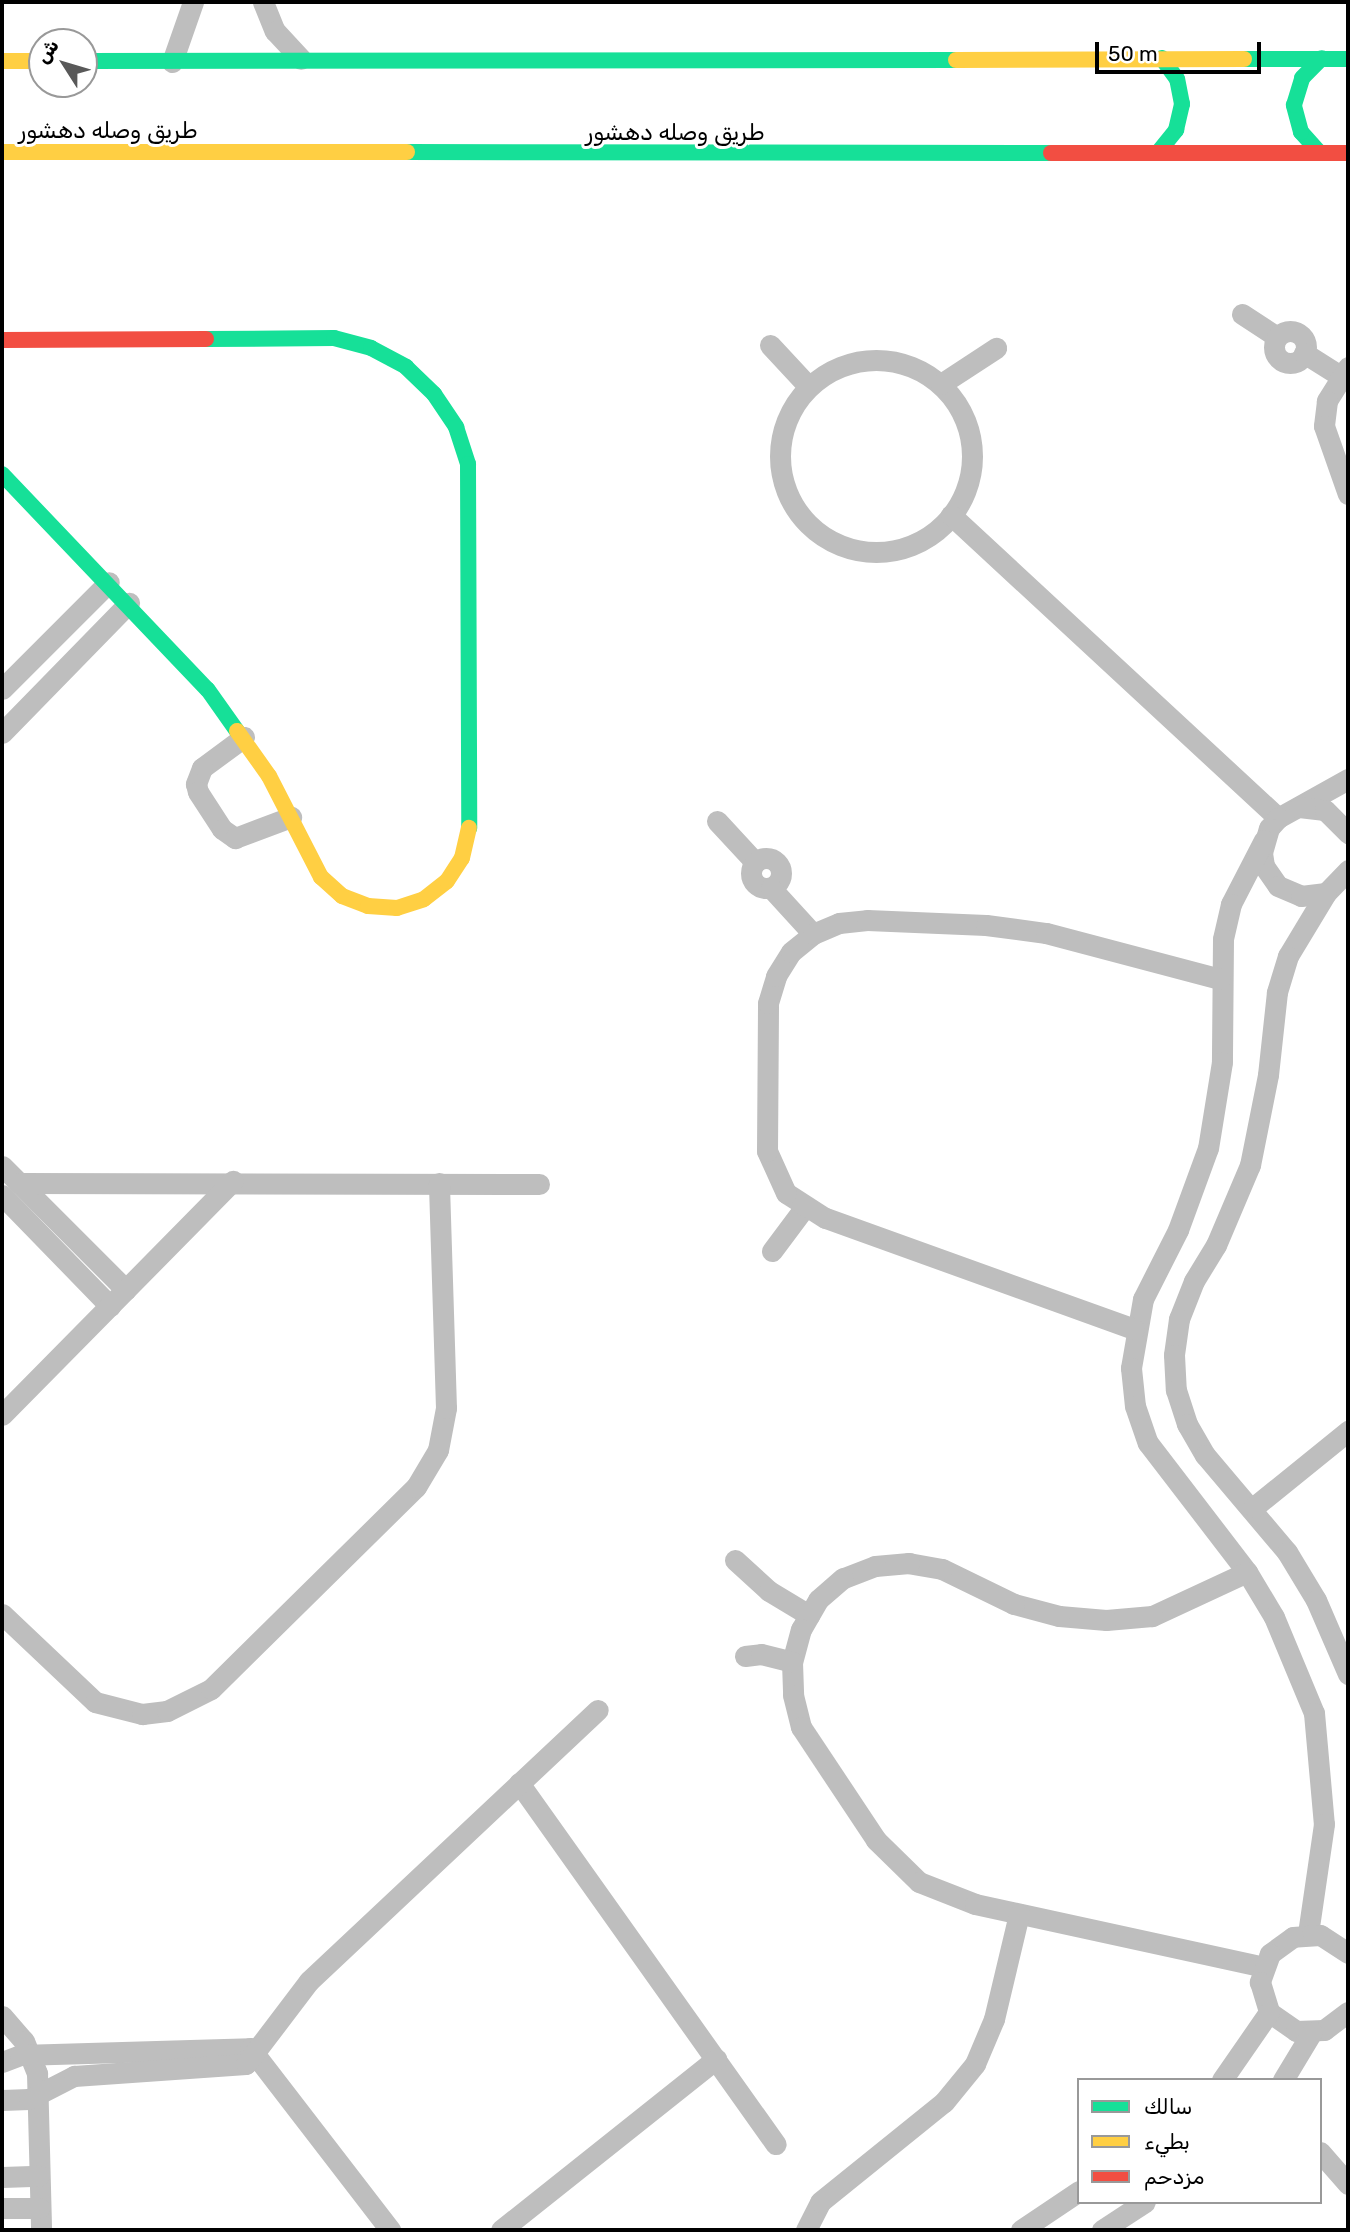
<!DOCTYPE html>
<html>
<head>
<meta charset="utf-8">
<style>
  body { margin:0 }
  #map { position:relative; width:1350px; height:2232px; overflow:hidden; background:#fff; font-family:Rubik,"Noto Naskh Arabic",sans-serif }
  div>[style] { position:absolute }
  .street>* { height:21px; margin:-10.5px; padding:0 10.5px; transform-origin:10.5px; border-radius:10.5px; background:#bebebe }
  .street>.ring { margin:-10.5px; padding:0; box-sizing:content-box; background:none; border:21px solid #bebebe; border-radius:50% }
  .fast>* { height:16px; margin:-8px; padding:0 8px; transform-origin:8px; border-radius:8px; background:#16e098 }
  .slow>* { height:16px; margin:-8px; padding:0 8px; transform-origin:8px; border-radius:8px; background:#ffcf43 }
  .jam>* { height:16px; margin:-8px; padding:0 8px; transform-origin:8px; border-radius:8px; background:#f24e42 }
  span { translate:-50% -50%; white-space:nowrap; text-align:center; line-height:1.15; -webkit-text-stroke:6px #fff; paint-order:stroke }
  .street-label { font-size:23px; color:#000 }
  .frame { position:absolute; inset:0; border:4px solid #000; pointer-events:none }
  .legend { position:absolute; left:1077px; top:2078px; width:245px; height:126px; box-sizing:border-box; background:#fff; border:2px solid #999; margin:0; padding:9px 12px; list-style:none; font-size:21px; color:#000 }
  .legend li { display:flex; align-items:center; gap:14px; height:35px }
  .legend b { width:35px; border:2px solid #999 }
  .north { position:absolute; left:28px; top:28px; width:70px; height:70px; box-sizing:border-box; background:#fff; border:2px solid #999; border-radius:50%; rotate:307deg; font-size:19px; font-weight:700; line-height:28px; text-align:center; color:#000 }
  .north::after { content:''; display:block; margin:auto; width:24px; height:32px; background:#595959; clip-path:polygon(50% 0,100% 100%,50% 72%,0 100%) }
  .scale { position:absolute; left:1095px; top:42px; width:166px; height:32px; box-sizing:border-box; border:4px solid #000; border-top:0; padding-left:9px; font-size:21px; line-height:24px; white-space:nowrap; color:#000; -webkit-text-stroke:5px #fff; paint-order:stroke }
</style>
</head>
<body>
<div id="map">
  <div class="street">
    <div style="left:263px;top:2px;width:31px;rotate:68deg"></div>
    <div style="left:275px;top:31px;width:38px;rotate:47deg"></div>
    <div style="left:172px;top:62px;width:64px;rotate:-70.7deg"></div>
    <div style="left:1242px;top:314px;width:42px;rotate:33.3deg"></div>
    <div class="ring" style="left:1274px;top:331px;width:11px;height:11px"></div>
    <div style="left:770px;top:345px;width:57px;rotate:47.1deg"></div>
    <div style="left:1304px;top:353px;width:41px;rotate:32.2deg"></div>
    <div class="ring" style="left:780px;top:360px;width:171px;height:171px"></div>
    <div style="left:1348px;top:367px;width:40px;rotate:122deg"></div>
    <div style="left:1327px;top:401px;width:25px;rotate:97deg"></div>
    <div style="left:1324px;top:426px;width:72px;rotate:70.6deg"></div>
    <div style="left:941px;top:384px;width:66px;rotate:-33.2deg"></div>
    <div style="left:951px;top:515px;width:446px;rotate:42.8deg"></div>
    <div style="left:2px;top:689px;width:151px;rotate:-45deg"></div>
    <div style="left:2px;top:733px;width:182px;rotate:-45.7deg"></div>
    <div style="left:244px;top:737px;width:52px;rotate:143.6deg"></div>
    <div style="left:202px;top:768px;width:17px;rotate:111deg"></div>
    <div style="left:196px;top:784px;width:8px;rotate:76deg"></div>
    <div style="left:198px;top:792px;width:44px;rotate:57deg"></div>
    <div style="left:222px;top:829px;width:16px;rotate:35deg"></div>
    <div style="left:235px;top:838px;width:60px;rotate:-20.6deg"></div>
    <div style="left:1348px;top:779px;width:80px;rotate:150.9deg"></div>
    <div style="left:1278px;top:818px;width:13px;rotate:132deg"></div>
    <div style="left:1269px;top:828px;width:26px;rotate:106deg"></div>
    <div style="left:1262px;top:853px;width:13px;rotate:81deg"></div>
    <div style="left:1264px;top:866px;width:24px;rotate:55deg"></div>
    <div style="left:1278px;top:886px;width:25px;rotate:23deg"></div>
    <div style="left:1301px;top:896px;width:25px;rotate:-7deg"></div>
    <div style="left:1326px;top:893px;width:32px;rotate:-46deg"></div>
    <div style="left:1299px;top:807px;width:26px;rotate:7deg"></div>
    <div style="left:1325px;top:810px;width:33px;rotate:45deg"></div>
    <div style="left:717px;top:821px;width:56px;rotate:47.2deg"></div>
    <div style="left:1264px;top:840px;width:72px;rotate:117.3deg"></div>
    <div style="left:1231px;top:904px;width:36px;rotate:103deg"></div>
    <div style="left:1223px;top:939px;width:123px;rotate:90.5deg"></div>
    <div style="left:1222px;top:1062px;width:87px;rotate:99.2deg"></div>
    <div style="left:1208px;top:1148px;width:87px;rotate:110.1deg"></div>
    <div style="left:1178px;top:1230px;width:77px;rotate:116.9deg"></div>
    <div style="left:1143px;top:1299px;width:70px;rotate:99.9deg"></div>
    <div style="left:1131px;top:1368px;width:38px;rotate:84deg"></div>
    <div style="left:1135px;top:1406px;width:39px;rotate:71deg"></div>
    <div style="left:1148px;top:1443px;width:163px;rotate:52.5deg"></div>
    <div style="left:1247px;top:1572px;width:52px;rotate:59deg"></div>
    <div style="left:1274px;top:1617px;width:104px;rotate:67.4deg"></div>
    <div style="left:1314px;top:1713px;width:111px;rotate:84.9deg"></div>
    <div style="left:1324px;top:1824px;width:111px;rotate:98.3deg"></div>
    <div class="ring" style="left:751px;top:858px;width:9px;height:9px"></div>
    <div style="left:771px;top:888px;width:62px;rotate:47.6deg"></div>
    <div style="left:1326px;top:893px;width:74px;rotate:121.1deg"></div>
    <div style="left:1288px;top:956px;width:38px;rotate:107deg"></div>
    <div style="left:1277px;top:992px;width:83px;rotate:96.2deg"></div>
    <div style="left:1268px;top:1075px;width:92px;rotate:101.3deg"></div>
    <div style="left:1250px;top:1165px;width:87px;rotate:113deg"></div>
    <div style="left:1216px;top:1245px;width:42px;rotate:121.4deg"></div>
    <div style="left:1194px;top:1281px;width:41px;rotate:111.5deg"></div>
    <div style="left:1179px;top:1319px;width:36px;rotate:98deg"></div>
    <div style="left:1174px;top:1355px;width:35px;rotate:87deg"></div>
    <div style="left:1176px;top:1390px;width:36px;rotate:72deg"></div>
    <div style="left:1187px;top:1424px;width:36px;rotate:60deg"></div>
    <div style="left:1205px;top:1455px;width:127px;rotate:49.8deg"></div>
    <div style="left:1287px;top:1552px;width:56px;rotate:58.9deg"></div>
    <div style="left:1316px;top:1600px;width:81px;rotate:66.6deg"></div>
    <div style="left:2px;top:1166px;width:175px;rotate:45deg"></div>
    <div style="left:19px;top:1183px;width:520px;rotate:0.11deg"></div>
    <div style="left:2px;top:1195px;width:155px;rotate:45.8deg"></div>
    <div style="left:772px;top:1251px;width:54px;rotate:-53.3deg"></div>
    <div style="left:1134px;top:1329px;width:328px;rotate:-160.2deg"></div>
    <div style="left:825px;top:1218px;width:46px;rotate:-147.3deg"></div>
    <div style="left:786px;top:1193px;width:46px;rotate:-114.3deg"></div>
    <div style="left:767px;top:1151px;width:148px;rotate:-89.6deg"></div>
    <div style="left:768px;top:1003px;width:28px;rotate:-73deg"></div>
    <div style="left:776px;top:976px;width:28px;rotate:-58deg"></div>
    <div style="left:791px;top:952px;width:28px;rotate:-39deg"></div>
    <div style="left:813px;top:934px;width:28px;rotate:-23deg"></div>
    <div style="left:839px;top:923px;width:28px;rotate:-6deg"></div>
    <div style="left:867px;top:920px;width:119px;rotate:2.4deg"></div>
    <div style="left:986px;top:925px;width:61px;rotate:7.6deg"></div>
    <div style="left:1046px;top:933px;width:180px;rotate:14.8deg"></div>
    <div style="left:2px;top:1415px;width:329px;rotate:-45.4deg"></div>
    <div style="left:1254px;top:1507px;width:121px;rotate:-39deg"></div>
    <div style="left:735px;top:1560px;width:46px;rotate:42.4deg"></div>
    <div style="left:769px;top:1591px;width:47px;rotate:31deg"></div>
    <div style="left:1247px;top:1572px;width:105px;rotate:155.1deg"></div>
    <div style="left:1152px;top:1616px;width:46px;rotate:175deg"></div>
    <div style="left:1106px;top:1620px;width:47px;rotate:-175.1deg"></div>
    <div style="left:1059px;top:1616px;width:47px;rotate:-165.1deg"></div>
    <div style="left:1014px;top:1604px;width:80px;rotate:-154.1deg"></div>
    <div style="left:942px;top:1569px;width:34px;rotate:-170deg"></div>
    <div style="left:909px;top:1563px;width:34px;rotate:175deg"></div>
    <div style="left:875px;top:1566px;width:34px;rotate:159deg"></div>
    <div style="left:843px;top:1578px;width:33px;rotate:139deg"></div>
    <div style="left:818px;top:1600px;width:34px;rotate:120deg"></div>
    <div style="left:801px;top:1629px;width:34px;rotate:105deg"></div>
    <div style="left:792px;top:1662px;width:33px;rotate:88deg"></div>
    <div style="left:793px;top:1695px;width:33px;rotate:76deg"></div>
    <div style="left:801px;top:1727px;width:136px;rotate:56.4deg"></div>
    <div style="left:876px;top:1840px;width:60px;rotate:44.3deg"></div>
    <div style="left:919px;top:1882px;width:60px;rotate:21.4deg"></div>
    <div style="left:975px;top:1904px;width:295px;rotate:12.3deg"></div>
    <div style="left:2px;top:1614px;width:128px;rotate:43.4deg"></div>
    <div style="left:95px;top:1702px;width:49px;rotate:14.3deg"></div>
    <div style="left:142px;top:1714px;width:25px;rotate:-7deg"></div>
    <div style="left:167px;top:1711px;width:49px;rotate:-26.6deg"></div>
    <div style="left:211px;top:1689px;width:288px;rotate:-44.6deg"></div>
    <div style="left:416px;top:1487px;width:43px;rotate:-59.3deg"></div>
    <div style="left:438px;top:1450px;width:43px;rotate:-79.2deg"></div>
    <div style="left:446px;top:1408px;width:225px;rotate:-91.8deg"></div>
    <div style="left:745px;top:1656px;width:16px;rotate:-7deg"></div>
    <div style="left:761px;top:1654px;width:32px;rotate:14deg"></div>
    <div style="left:519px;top:1783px;width:443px;rotate:54.6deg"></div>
    <div style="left:1348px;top:1953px;width:33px;rotate:-147deg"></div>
    <div style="left:1320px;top:1935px;width:27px;rotate:176deg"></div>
    <div style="left:1293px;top:1937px;width:29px;rotate:144deg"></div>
    <div style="left:1270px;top:1954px;width:30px;rotate:110deg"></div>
    <div style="left:1260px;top:1982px;width:31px;rotate:73deg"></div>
    <div style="left:1269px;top:2012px;width:33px;rotate:35deg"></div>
    <div style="left:1296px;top:2031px;width:28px;rotate:-2deg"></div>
    <div style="left:1324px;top:2030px;width:30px;rotate:-37deg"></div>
    <div style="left:2px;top:2016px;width:33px;rotate:49deg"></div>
    <div style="left:24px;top:2041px;width:35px;rotate:68deg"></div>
    <div style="left:37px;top:2073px;width:157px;rotate:88.5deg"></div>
    <div style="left:2px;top:2062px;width:19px;rotate:-21deg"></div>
    <div style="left:20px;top:2055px;width:230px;rotate:-1.7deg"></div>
    <div style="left:250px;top:2048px;width:230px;rotate:52.4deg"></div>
    <div style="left:1222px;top:2080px;width:83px;rotate:-55.3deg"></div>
    <div style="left:1283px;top:2080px;width:56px;rotate:-58.9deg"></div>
    <div style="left:2px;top:2100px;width:27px;rotate:-2deg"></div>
    <div style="left:29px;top:2099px;width:51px;rotate:-27.1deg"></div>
    <div style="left:74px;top:2076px;width:172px;rotate:-4deg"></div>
    <div style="left:246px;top:2064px;width:104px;rotate:-52.8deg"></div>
    <div style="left:309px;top:1981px;width:396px;rotate:-43.2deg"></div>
    <div style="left:1320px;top:2152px;width:43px;rotate:48.8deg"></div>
    <div style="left:2px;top:2177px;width:37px;rotate:-2deg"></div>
    <div style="left:2px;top:2208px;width:37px"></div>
    <div style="left:501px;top:2230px;width:275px;rotate:-38.5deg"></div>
    <div style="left:806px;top:2230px;width:31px;rotate:-63deg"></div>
    <div style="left:820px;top:2202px;width:159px;rotate:-38.9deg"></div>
    <div style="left:944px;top:2102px;width:49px;rotate:-50.8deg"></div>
    <div style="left:975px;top:2064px;width:49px;rotate:-67.1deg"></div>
    <div style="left:994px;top:2019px;width:108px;rotate:-76.6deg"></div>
    <div style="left:1021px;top:2230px;width:70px;rotate:-33.9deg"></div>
    <div style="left:1102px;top:2230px;width:51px;rotate:-33.1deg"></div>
  </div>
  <div class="fast">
    <div style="left:1244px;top:59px;width:104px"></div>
    <div style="left:84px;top:61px;width:872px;rotate:-0.07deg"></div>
    <div style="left:1160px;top:150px;width:26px;rotate:-51deg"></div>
    <div style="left:1176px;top:130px;width:27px;rotate:-77deg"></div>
    <div style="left:1182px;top:104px;width:25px;rotate:-101deg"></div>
    <div style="left:1177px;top:79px;width:26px;rotate:-126deg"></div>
    <div style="left:407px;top:152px;width:644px;rotate:0.09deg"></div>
    <div style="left:1319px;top:152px;width:27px;rotate:-132deg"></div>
    <div style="left:1301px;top:132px;width:28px;rotate:-105deg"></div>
    <div style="left:1294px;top:105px;width:28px;rotate:-73deg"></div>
    <div style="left:1302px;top:78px;width:28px;rotate:-45deg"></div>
    <div style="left:206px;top:339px;width:128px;rotate:-0.4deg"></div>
    <div style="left:334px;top:338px;width:38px;rotate:15deg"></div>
    <div style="left:371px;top:348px;width:40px;rotate:28deg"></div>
    <div style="left:406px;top:367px;width:39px;rotate:44deg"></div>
    <div style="left:434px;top:394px;width:40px;rotate:56deg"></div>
    <div style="left:456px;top:427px;width:39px;rotate:72deg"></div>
    <div style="left:468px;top:464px;width:364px;rotate:89.8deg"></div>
    <div style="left:2px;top:474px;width:298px;rotate:46.4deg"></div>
    <div style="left:208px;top:690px;width:50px;rotate:54.7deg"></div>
  </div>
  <div class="slow">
    <div style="left:956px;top:60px;width:288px;rotate:-0.2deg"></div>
    <div style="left:2px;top:61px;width:40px"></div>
    <div style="left:2px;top:152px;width:405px"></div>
    <div style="left:237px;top:731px;width:55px;rotate:54.6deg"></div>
    <div style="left:269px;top:776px;width:114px;rotate:62.8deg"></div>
    <div style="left:321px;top:877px;width:28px;rotate:42deg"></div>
    <div style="left:342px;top:896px;width:28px;rotate:21deg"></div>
    <div style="left:368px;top:906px;width:29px;rotate:4deg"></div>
    <div style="left:397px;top:908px;width:28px;rotate:-18deg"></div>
    <div style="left:424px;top:899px;width:29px;rotate:-38deg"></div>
    <div style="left:447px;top:881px;width:27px;rotate:-57deg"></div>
    <div style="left:462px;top:858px;width:31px;rotate:-77deg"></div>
  </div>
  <div class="jam">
    <div style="left:1051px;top:153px;width:297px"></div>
    <div style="left:2px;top:340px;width:204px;rotate:-0.3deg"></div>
  </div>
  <div class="street-label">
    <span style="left:108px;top:130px">طريق وصله دهشور</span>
    <span style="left:675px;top:132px">طريق وصله دهشور</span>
  </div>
  <div class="frame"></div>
  <ul class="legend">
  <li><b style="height:9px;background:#16e098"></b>سالك</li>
  <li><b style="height:9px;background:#ffcf43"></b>بطيء</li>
  <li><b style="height:9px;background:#f24e42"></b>مزدحم</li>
  </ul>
  <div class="north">ش</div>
  <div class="scale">50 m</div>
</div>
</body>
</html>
